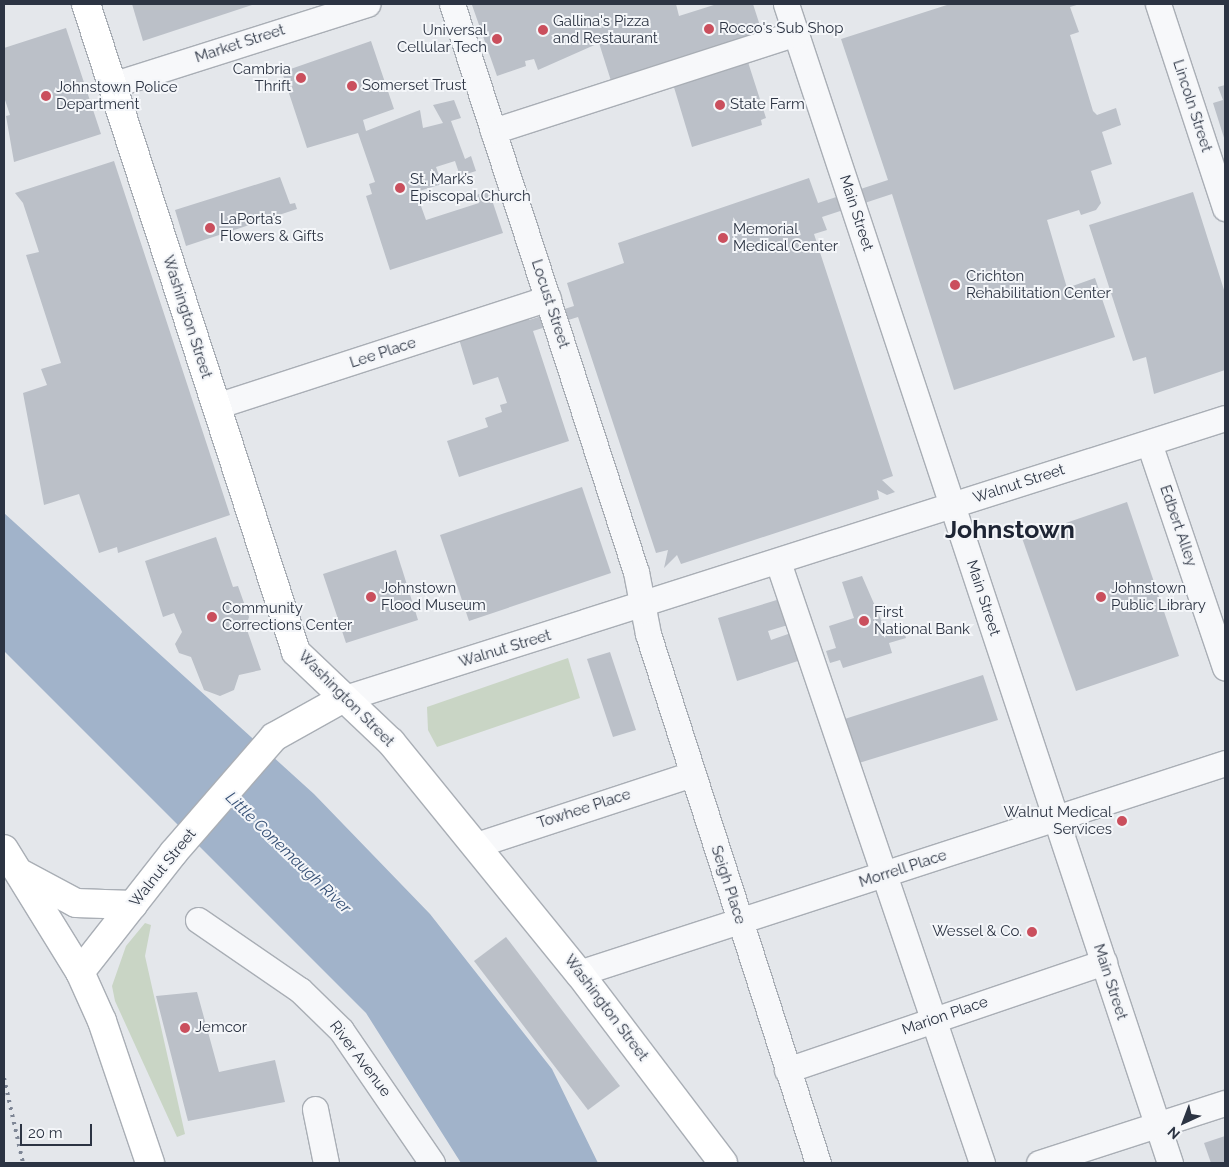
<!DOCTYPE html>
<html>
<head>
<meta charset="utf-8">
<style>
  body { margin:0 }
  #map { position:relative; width:1229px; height:1167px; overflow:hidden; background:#e4e7eb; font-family:Raleway,sans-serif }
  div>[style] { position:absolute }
  .green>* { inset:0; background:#c9d5c5 }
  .water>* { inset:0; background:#a1b3ca }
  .building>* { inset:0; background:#bbc0c8 }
  .roads { filter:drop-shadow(1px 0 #a9aeb5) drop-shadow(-1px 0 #a9aeb5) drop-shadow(0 1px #a9aeb5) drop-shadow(0 -1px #a9aeb5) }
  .minor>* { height:25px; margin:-12.5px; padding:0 12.5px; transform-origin:12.5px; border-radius:12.5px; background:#f7f8fa }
  .major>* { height:28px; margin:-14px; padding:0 14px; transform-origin:14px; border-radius:14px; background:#fff }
  .rail>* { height:4px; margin-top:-2px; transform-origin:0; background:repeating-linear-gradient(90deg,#7e8695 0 2.5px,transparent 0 7.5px) }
  .dots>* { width:14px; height:14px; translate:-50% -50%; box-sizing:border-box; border:2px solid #f4f6f9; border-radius:50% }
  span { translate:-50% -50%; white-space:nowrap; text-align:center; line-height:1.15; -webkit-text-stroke:4px #f4f6f9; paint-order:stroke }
  .poi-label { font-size:15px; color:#2c3443 }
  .left { translate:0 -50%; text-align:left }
  .right { translate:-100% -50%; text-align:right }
  .street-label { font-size:15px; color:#2c3443 }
  .water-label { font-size:16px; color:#375176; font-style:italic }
  .town-label { font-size:25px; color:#1e2534; font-weight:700 }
  .frame { position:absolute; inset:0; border:5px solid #2c3443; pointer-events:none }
  .north { position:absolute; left:1159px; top:1097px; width:50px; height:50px; -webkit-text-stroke:4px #f4f6f9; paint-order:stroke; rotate:223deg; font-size:14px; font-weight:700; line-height:20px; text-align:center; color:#2c3443 }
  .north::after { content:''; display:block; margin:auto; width:18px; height:22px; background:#2c3443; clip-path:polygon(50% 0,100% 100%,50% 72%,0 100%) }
  .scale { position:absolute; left:20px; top:1124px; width:72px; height:22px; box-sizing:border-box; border:2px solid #2c3443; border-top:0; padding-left:6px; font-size:15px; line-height:18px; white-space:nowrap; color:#2c3443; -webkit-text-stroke:4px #f4f6f9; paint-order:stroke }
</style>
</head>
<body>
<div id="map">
  <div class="green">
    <div style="clip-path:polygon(568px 658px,580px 698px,437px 747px,428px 730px,427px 707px)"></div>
    <div style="clip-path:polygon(145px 923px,151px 925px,145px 956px,185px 1134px,177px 1137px,115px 1001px,112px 986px,126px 946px)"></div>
  </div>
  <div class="water">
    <div style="clip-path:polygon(4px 513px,314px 794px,430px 914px,552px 1069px,598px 1163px,461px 1163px,366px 1013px,4px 651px)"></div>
  </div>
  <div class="building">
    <div style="clip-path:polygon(132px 4px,255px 4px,143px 41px)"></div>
    <div style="clip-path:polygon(676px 4px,679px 16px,717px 4px,753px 4px,763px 35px,612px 84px,599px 43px,538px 70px,534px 59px,525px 61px,526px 66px,497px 76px,472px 5px)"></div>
    <div style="clip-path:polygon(950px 4px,1080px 4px,1070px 7px,1079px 32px,1070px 35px,1093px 111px,1097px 115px,1116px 108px,1121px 125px,1102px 132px,1112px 164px,1091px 171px,1101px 203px,1096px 210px,1081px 215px,1079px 210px,1047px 220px,1067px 288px,1095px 278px,1115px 337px,954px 390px,892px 194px,822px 217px,827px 230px,814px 234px,893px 476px,882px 480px,895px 492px,887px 495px,877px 490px,879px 499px,681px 564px,677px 555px,664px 568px,668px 550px,656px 553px,578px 317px,533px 331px,569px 441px,459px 477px,447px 441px,488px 427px,485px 418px,502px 412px,500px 405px,507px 403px,498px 377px,473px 385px,459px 339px,527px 315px,529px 320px,574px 306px,567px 283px,624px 263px,618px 243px,809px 178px,818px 203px,888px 180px,841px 39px)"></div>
    <div style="clip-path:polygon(66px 28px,101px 134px,14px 162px,6px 116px,10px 115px,4px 97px,4px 48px)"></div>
    <div style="clip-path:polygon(371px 41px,394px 109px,363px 120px,366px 131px,420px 110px,423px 128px,443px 123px,433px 105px,454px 100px,461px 118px,451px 121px,465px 159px,471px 156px,476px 171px,460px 176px,455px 161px,436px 167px,442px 184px,416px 192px,426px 220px,479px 203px,476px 195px,489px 191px,503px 233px,390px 270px,366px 196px,372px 194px,369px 184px,375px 182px,358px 133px,307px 148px,282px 72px)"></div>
    <div style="clip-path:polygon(747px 59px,766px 118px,761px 120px,762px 125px,692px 147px,673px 84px)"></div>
    <div style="clip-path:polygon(1225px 85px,1225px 141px,1213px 103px,1223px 100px,1218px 87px)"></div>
    <div style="clip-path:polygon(114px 161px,230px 515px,118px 553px,117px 547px,99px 553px,79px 494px,44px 505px,23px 393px,47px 385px,41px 369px,61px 363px,26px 255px,39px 252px,23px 203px,15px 193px)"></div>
    <div style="clip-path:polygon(280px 177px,290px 204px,295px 203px,297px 209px,186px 246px,175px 210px)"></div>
    <div style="clip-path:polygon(1193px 192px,1225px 293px,1225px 370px,1154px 394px,1146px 357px,1133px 361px,1089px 225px)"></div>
    <div style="clip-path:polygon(582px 487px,611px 573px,469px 621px,440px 535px)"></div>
    <div style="clip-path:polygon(1127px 502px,1179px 656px,1076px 691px,1022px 538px)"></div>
    <div style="clip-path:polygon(216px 537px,233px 587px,238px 586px,249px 617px,246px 627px,261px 670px,239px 675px,234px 690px,220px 696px,204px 690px,191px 657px,179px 653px,175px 644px,182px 632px,174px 613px,163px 617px,145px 561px)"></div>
    <div style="clip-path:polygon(396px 550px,418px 620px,346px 643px,323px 574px)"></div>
    <div style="clip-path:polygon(862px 576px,885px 629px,901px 624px,906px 638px,889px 643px,892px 653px,843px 668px,840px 660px,830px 663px,826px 651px,836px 648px,829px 626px,854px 618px,842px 582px)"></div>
    <div style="clip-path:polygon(780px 599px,788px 625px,768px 631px,771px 640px,791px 633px,801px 660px,737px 681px,718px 618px)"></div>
    <div style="clip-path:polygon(610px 652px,636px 730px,613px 737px,587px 659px)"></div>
    <div style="clip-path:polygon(983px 675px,998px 720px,846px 767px,832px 723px)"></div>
    <div style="clip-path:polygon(506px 937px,620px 1086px,588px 1110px,474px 961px)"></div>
    <div style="clip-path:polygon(197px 992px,219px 1072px,275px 1060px,285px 1102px,188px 1121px,156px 996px)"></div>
    <div style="clip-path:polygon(1225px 1136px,1225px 1163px,1211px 1163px,1204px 1143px)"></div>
  </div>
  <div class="roads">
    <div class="minor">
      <div style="left:452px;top:4px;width:597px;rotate:72.05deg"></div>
      <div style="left:636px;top:572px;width:63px;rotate:79deg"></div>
      <div style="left:648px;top:634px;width:556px;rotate:72.18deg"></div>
      <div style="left:786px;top:4px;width:1221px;rotate:71.67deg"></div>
      <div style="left:1158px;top:4px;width:215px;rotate:71.8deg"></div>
      <div style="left:112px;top:85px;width:268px;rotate:-17.6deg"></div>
      <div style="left:493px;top:131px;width:318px;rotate:-17.9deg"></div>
      <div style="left:216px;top:406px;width:349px;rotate:-18deg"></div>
      <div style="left:1149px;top:443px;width:237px;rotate:71.3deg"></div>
      <div style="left:778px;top:562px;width:635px;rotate:71.25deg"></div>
      <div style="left:342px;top:699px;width:927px;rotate:-17.65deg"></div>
      <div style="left:476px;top:845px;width:227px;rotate:-18.2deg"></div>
      <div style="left:198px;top:920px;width:124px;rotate:34.5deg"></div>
      <div style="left:300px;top:990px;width:57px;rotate:44.3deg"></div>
      <div style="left:341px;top:1030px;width:161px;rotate:55.6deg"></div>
      <div style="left:579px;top:973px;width:679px;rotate:-18.01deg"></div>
      <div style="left:787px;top:1070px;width:335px;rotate:-18.8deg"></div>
      <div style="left:315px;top:1109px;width:55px;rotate:78.5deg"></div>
      <div style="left:1039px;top:1163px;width:195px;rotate:-17.9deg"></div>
    </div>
    <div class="major">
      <div style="left:86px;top:4px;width:681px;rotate:72.04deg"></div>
      <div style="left:296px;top:652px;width:131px;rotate:43.5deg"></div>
      <div style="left:391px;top:742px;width:298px;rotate:50.9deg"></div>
      <div style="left:579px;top:973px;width:238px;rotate:52.8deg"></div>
      <div style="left:4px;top:849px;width:145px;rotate:58.3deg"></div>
      <div style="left:80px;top:972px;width:54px;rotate:65.8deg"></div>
      <div style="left:102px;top:1021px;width:150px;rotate:71.3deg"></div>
      <div style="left:22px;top:874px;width:61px;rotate:28.2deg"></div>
      <div style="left:76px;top:903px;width:57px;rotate:2deg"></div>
      <div style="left:80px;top:972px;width:152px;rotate:-51.9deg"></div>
      <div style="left:174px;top:852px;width:152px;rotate:-49deg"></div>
      <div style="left:274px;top:737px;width:78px;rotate:-29.2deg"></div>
    </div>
  </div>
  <div class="rail">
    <div style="left:4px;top:1078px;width:87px;rotate:77.4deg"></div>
  </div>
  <div class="dots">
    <div style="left:709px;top:29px;background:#ca4f5d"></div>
    <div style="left:543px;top:30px;background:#ca4f5d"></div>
    <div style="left:497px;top:39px;background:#ca4f5d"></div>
    <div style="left:301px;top:78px;background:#ca4f5d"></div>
    <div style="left:352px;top:86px;background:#ca4f5d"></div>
    <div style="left:46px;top:96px;background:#ca4f5d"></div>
    <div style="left:720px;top:105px;background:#ca4f5d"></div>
    <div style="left:400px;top:188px;background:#ca4f5d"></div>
    <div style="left:210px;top:228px;background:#ca4f5d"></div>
    <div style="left:723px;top:238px;background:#ca4f5d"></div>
    <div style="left:955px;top:285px;background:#ca4f5d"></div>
    <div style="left:371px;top:597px;background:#ca4f5d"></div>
    <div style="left:1101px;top:597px;background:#ca4f5d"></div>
    <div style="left:212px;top:617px;background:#ca4f5d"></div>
    <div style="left:864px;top:621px;background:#ca4f5d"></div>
    <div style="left:1122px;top:821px;background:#ca4f5d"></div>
    <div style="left:1032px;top:932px;background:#ca4f5d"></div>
    <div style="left:185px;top:1028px;background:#ca4f5d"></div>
  </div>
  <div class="poi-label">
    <span class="left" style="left:553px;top:30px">Gallina's Pizza<br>and Restaurant</span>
    <span class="left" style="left:719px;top:29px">Rocco's Sub Shop</span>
    <span class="right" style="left:487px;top:39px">Universal<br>Cellular Tech</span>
    <span class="right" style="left:291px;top:78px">Cambria<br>Thrift</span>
    <span class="left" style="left:362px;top:86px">Somerset Trust</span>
    <span class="left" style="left:56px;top:96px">Johnstown Police<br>Department</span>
    <span class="left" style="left:730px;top:105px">State Farm</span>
    <span class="left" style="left:410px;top:188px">St. Mark’s<br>Episcopal Church</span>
    <span class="left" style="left:220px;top:228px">LaPorta’s<br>Flowers &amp; Gifts</span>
    <span class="left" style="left:733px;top:238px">Memorial<br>Medical Center</span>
    <span class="left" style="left:966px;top:285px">Crichton<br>Rehabilitation Center</span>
    <span class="left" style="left:381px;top:597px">Johnstown<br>Flood Museum</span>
    <span class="left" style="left:1111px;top:597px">Johnstown<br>Public Library</span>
    <span class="left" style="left:222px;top:617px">Community<br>Corrections Center</span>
    <span class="left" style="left:874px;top:621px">First<br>National Bank</span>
    <span class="right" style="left:1112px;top:821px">Walnut Medical<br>Services</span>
    <span class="right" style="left:1022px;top:932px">Wessel &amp; Co.</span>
    <span class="left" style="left:195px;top:1028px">Jemcor</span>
  </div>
  <div class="street-label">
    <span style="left:240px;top:44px;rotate:-18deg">Market Street</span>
    <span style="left:1192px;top:106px;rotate:72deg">Lincoln Street</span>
    <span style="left:856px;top:213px;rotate:72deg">Main Street</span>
    <span style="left:550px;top:304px;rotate:72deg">Locust Street</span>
    <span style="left:187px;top:317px;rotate:72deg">Washington Street</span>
    <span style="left:383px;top:353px;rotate:-18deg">Lee Place</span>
    <span style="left:1019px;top:484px;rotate:-18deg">Walnut Street</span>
    <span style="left:1178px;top:526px;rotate:71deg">Edbert Alley</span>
    <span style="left:983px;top:598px;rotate:72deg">Main Street</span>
    <span style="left:505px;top:649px;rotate:-17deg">Walnut Street</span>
    <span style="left:346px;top:699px;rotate:45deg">Washington Street</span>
    <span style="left:584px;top:809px;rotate:-18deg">Towhee Place</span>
    <span style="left:163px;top:868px;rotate:-51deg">Walnut Street</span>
    <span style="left:903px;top:869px;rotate:-18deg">Morrell Place</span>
    <span style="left:728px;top:885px;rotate:72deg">Seigh Place</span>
    <span style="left:1110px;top:982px;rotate:72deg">Main Street</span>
    <span style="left:606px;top:1008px;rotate:53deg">Washington Street</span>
    <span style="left:945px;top:1016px;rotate:-19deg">Marion Place</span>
    <span style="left:360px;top:1059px;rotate:53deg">River Avenue</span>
  </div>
  <div class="water-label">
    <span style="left:288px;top:853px;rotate:44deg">Little Conemaugh River</span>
  </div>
  <div class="town-label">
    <span style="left:1010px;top:529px">Johnstown</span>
  </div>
  <div class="frame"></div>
  <div class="north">N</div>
  <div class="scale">20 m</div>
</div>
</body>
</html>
